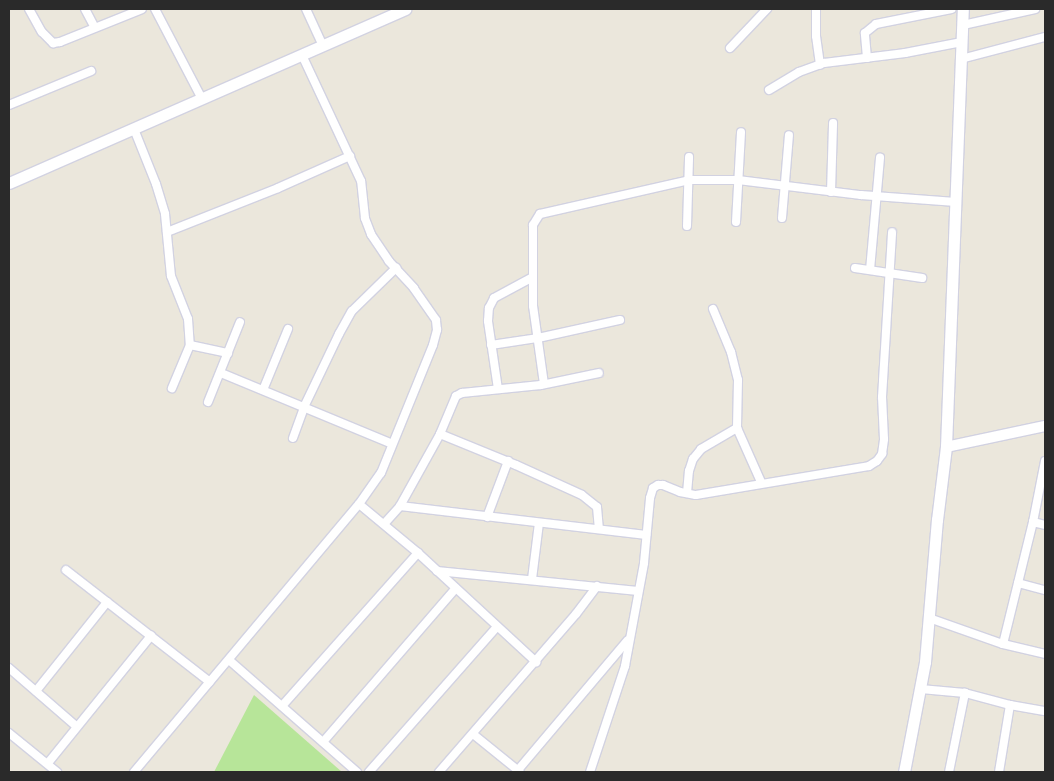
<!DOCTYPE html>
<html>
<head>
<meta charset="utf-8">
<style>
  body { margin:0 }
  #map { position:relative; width:1054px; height:781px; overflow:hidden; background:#ebe7dc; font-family:Barlow,sans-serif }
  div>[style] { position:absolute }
  .pitch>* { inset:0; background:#b7e599 }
  .roads { filter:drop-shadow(1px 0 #d2d2e1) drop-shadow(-1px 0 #d2d2e1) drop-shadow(0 1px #d2d2e1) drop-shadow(0 -1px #d2d2e1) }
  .minor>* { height:8px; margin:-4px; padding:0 4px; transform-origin:4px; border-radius:4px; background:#fff }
  .tertiary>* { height:10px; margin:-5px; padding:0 5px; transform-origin:5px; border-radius:5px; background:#fff }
  .secondary>* { height:11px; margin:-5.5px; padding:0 5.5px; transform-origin:5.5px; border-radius:5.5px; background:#fff }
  span { translate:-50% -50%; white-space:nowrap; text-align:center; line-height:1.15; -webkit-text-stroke:5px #fff; paint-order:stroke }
  .frame { position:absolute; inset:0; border:10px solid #2a2a2a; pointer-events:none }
</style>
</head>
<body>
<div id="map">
  <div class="pitch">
    <div style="clip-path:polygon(254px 695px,342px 772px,214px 772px)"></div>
  </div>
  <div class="roads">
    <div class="minor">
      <div style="left:29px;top:9px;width:26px;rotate:61deg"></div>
      <div style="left:42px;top:32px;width:16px;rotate:45deg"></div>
      <div style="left:53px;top:43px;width:7px;rotate:-8deg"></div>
      <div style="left:60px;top:42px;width:88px;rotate:-21.9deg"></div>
      <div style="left:85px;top:9px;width:21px;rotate:62deg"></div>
      <div style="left:155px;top:9px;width:102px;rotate:62.4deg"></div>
      <div style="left:306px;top:9px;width:41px;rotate:65.3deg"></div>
      <div style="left:816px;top:9px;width:27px;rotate:90deg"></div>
      <div style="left:816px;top:36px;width:29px;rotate:82deg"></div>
      <div style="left:963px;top:25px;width:74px;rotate:-12.5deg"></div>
      <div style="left:730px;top:48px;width:54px;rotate:-46.5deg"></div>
      <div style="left:867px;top:58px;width:25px;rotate:-95deg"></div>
      <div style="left:865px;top:33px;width:14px;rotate:-39deg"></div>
      <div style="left:876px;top:24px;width:77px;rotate:-11.2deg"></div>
      <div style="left:961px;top:59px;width:87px;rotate:-14.7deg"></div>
      <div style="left:769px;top:90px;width:35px;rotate:-31deg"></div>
      <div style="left:799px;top:72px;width:27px;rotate:-20deg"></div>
      <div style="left:824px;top:63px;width:82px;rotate:-7deg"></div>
      <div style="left:905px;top:53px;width:58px;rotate:-10.9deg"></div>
      <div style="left:9px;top:105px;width:89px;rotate:-22.5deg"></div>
      <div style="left:134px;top:129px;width:59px;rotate:68.2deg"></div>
      <div style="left:156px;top:184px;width:31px;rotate:73deg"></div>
      <div style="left:165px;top:214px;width:62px;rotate:84.5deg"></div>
      <div style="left:171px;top:276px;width:46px;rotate:68.4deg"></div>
      <div style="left:188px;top:319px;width:26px;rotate:86deg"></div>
      <div style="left:190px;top:345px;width:47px;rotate:112.7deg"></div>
      <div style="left:831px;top:192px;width:69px;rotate:-88.3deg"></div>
      <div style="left:782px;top:218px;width:83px;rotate:-85.2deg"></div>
      <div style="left:736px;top:222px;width:90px;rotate:-86.8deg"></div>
      <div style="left:687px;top:226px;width:69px;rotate:-88.3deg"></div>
      <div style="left:167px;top:232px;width:119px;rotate:-21.6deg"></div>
      <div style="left:278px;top:188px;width:79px;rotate:-24deg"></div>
      <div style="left:855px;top:268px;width:68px;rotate:8.5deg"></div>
      <div style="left:870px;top:270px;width:113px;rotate:-84.9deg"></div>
      <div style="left:713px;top:309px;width:47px;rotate:67.3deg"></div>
      <div style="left:731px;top:352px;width:29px;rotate:76deg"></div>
      <div style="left:738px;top:380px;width:48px;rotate:91.2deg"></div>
      <div style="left:737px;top:428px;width:59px;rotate:66deg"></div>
      <div style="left:190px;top:345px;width:39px;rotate:12deg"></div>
      <div style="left:491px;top:345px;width:48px;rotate:-8.5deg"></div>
      <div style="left:538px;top:338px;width:84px;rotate:-12.4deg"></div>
      <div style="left:221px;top:373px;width:185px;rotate:22.5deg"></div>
      <div style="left:544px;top:384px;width:79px;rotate:-98deg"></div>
      <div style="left:533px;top:306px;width:81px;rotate:-90deg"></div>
      <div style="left:533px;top:225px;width:13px;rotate:-58deg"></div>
      <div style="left:540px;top:214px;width:154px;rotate:-12.8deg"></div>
      <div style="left:690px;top:180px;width:48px"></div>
      <div style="left:738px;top:180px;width:124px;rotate:7deg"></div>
      <div style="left:861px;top:195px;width:95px;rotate:4.2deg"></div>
      <div style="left:498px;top:389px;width:69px;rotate:-98.4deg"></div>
      <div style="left:488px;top:321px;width:13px;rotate:-86deg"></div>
      <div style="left:489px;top:308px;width:11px;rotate:-63deg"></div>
      <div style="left:494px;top:298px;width:44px;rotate:-28.3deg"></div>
      <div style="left:263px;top:390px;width:66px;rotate:-67.7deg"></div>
      <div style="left:208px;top:402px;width:86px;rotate:-68.2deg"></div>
      <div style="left:440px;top:434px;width:82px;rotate:22.2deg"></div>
      <div style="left:516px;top:465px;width:72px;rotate:24.4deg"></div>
      <div style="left:582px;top:495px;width:19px;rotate:39deg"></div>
      <div style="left:597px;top:507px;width:22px;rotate:85deg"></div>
      <div style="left:293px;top:438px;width:33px;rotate:-70deg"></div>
      <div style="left:304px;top:407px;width:81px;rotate:-64.4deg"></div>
      <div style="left:339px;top:334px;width:26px;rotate:-61deg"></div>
      <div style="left:352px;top:311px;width:62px;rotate:-44.3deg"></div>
      <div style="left:687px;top:493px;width:22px;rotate:-85deg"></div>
      <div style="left:689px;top:471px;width:13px;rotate:-72deg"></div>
      <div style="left:693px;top:459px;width:13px;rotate:-51deg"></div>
      <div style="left:701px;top:449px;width:42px;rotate:-30.3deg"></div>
      <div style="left:359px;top:504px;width:77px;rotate:39.7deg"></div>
      <div style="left:418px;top:553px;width:161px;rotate:42.7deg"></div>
      <div style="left:400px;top:506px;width:248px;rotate:6.7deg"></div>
      <div style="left:487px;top:517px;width:60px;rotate:-69.4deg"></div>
      <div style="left:1033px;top:522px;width:12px;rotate:14deg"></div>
      <div style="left:384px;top:524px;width:24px;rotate:-48deg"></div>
      <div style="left:400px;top:506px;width:82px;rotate:-60.9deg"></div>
      <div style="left:440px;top:434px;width:41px;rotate:-67.2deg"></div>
      <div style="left:456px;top:396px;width:7px;rotate:-27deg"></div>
      <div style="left:462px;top:393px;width:79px;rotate:-5.8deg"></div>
      <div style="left:541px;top:385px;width:59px;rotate:-11.7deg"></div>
      <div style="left:66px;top:570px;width:182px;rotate:37.9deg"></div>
      <div style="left:437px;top:571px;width:202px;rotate:5.7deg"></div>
      <div style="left:532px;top:579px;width:56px;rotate:-82.9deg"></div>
      <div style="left:1018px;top:583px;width:28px;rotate:15deg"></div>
      <div style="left:929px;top:618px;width:78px;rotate:19.4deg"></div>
      <div style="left:1003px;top:644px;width:43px;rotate:13.4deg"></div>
      <div style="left:1003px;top:644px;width:126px;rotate:-76.2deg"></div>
      <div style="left:1033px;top:522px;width:62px;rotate:-78.9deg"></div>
      <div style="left:229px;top:660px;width:170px;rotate:41.2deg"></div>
      <div style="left:9px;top:668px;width:89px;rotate:40.9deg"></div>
      <div style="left:921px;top:689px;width:44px;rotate:5.2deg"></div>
      <div style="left:965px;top:693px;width:47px;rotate:14.9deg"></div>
      <div style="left:1010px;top:705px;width:36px;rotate:10deg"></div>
      <div style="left:36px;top:691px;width:114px;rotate:-51.4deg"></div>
      <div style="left:282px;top:706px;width:205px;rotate:-48.4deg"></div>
      <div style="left:9px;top:733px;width:62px;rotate:39.1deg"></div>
      <div style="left:473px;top:734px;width:60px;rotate:39deg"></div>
      <div style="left:323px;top:742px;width:203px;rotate:-49.2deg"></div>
      <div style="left:48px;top:763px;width:164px;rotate:-51deg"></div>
      <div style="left:518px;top:770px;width:170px;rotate:-49.8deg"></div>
      <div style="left:134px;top:772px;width:350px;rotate:-50deg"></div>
      <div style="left:359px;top:504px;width:38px;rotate:-55deg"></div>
      <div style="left:381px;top:473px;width:138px;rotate:-67.9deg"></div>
      <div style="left:433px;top:345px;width:16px;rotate:-75deg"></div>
      <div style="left:437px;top:330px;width:10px;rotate:-96deg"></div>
      <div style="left:436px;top:320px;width:39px;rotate:-125deg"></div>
      <div style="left:414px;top:288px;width:37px;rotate:-133deg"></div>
      <div style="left:389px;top:261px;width:32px;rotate:-124deg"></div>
      <div style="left:371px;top:234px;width:17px;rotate:-111deg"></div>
      <div style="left:365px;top:218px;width:37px;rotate:-96deg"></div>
      <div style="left:361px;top:181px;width:139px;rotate:-115.1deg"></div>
      <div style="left:369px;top:772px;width:192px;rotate:-48.6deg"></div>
      <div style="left:439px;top:772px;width:209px;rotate:-49.1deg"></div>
      <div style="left:576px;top:614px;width:35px;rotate:-53deg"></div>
      <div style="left:590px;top:772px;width:112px;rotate:-71.7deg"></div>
      <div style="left:625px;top:666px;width:105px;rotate:-79.5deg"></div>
      <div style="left:644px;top:563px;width:65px;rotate:-84.7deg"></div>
      <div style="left:650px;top:498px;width:10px;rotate:-73deg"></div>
      <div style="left:653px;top:488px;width:6px;rotate:-31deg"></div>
      <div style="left:658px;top:485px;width:5px"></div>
      <div style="left:663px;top:485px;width:18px;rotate:22deg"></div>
      <div style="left:680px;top:492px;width:16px;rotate:11deg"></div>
      <div style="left:696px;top:495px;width:175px;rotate:-9.5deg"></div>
      <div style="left:869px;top:466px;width:9px;rotate:-32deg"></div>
      <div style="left:877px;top:461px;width:9px;rotate:-54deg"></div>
      <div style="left:882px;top:454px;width:15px;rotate:-82deg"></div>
      <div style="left:884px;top:439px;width:42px;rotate:-92.7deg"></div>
      <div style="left:882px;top:397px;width:165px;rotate:-86.5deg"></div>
      <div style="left:949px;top:772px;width:81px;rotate:-78.6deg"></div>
      <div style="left:999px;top:772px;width:68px;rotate:-80.7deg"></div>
    </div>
    <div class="tertiary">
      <div style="left:946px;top:447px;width:101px;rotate:-12deg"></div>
    </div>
    <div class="secondary">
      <div style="left:9px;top:183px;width:433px;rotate:-23.7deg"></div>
      <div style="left:904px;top:772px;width:112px;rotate:-79.2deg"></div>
      <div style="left:925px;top:662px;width:143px;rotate:-85.2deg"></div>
      <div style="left:937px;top:520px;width:74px;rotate:-83deg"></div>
      <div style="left:946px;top:447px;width:438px;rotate:-87.8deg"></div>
    </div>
  </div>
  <div class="frame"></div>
</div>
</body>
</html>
